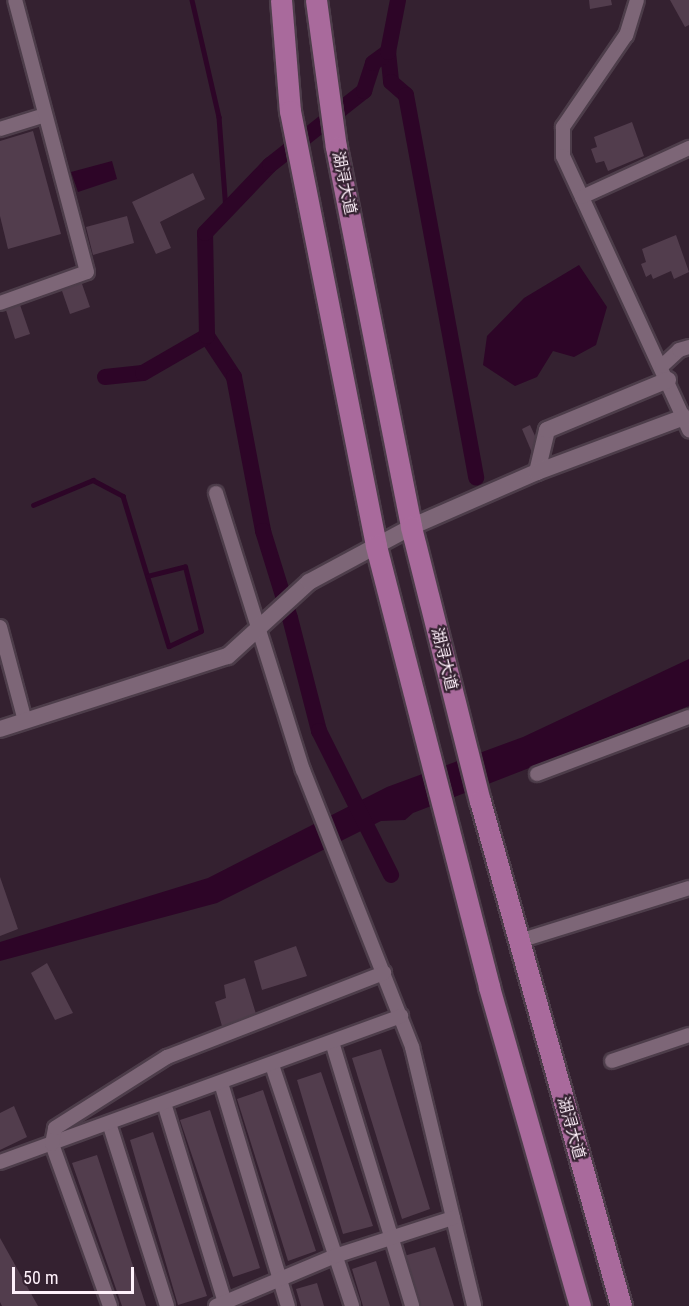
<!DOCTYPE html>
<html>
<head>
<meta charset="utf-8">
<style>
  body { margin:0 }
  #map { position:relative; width:689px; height:1306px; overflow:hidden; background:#342130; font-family:"Roboto Condensed","Noto Sans SC",sans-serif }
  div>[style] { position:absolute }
  .water>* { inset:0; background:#2d0527 }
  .stream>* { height:4.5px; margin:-2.25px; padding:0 2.25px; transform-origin:2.25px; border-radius:2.25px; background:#2d0527 }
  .canal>* { height:16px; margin:-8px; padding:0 8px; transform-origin:8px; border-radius:8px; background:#2d0527 }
  .building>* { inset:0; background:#523d4d }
  .roads { filter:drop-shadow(2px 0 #4d3d4a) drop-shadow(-2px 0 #4d3d4a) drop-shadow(0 2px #4d3d4a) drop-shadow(0 -2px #4d3d4a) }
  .minor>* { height:14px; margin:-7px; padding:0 7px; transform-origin:7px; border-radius:7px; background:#7d6677 }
  .tertiary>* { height:16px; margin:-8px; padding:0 8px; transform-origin:8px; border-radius:8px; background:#7d6677 }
  .primary>* { height:21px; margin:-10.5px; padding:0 10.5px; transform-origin:10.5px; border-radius:10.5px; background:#a96a9c }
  span { translate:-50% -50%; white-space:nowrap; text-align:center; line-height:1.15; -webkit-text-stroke:4.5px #342130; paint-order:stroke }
  .street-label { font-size:16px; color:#fef0fa }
  .scale { position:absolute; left:12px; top:1267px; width:122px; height:27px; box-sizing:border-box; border:3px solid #fef0fa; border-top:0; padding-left:8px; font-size:18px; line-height:21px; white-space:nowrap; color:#fef0fa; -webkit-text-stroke:4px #342130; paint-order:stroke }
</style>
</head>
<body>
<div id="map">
  <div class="water">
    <div style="clip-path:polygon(112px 161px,117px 179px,78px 192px,71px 172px)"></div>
    <div style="clip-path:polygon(579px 265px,607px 307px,596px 345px,574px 357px,553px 351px,537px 377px,515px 386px,483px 365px,487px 336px,524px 298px)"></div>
    <div style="clip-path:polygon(689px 659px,689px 706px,413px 813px,405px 820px,381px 821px,217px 903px,0 961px,0 942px,208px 878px,387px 787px,523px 737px)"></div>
  </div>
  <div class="stream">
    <div style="left:192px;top:0;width:120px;rotate:77deg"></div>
    <div style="left:219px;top:117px;width:94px;rotate:85.7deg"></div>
    <div style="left:33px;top:505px;width:65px;rotate:-22.6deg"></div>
    <div style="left:93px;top:480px;width:34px;rotate:28deg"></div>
    <div style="left:123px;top:496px;width:157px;rotate:73deg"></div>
    <div style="left:169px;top:646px;width:35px;rotate:-25deg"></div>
    <div style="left:201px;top:631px;width:66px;rotate:-104deg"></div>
    <div style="left:185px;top:567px;width:38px;rotate:166deg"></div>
  </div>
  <div class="canal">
    <div style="left:388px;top:52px;width:30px;rotate:84deg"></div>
    <div style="left:391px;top:82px;width:20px;rotate:41deg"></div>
    <div style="left:406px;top:95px;width:389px;rotate:79.6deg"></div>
    <div style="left:207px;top:336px;width:49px;rotate:56.6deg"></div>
    <div style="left:234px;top:377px;width:157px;rotate:79.3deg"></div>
    <div style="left:263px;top:531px;width:91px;rotate:72.8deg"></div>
    <div style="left:290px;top:618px;width:117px;rotate:75.6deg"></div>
    <div style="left:319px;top:731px;width:161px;rotate:63.4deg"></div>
    <div style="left:105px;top:377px;width:38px;rotate:-6deg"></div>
    <div style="left:143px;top:373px;width:74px;rotate:-30deg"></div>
    <div style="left:207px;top:336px;width:103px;rotate:-91.1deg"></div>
    <div style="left:205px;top:233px;width:94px;rotate:-46.3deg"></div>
    <div style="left:270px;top:165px;width:120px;rotate:-38.2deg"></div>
    <div style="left:364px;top:91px;width:29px;rotate:-72deg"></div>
    <div style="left:373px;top:63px;width:19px;rotate:-36deg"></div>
    <div style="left:388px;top:52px;width:53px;rotate:-79.1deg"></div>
  </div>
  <div class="building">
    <div style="clip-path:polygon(589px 0,611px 0,612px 5px,590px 9px)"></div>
    <div style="clip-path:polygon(670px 0,689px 0,689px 25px,685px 27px)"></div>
    <div style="clip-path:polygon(632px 122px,644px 156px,608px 171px,604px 161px,596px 163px,591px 149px,597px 147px,594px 137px)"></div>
    <div style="clip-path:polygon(33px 131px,61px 234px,8px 249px,0 216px,0 141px)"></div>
    <div style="clip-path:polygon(193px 173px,205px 199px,160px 222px,171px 248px,156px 254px,132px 202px)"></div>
    <div style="clip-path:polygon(127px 216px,134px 243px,93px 255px,86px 227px)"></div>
    <div style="clip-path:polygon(676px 235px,689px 272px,674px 279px,671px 271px,653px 279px,651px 274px,646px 277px,641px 264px,646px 262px,642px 249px)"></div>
    <div style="clip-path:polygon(81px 281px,90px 307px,70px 314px,61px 288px)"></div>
    <div style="clip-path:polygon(19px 302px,30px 334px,15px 339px,5px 307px)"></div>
    <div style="clip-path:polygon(530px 425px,542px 451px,533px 455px,522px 429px)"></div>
    <div style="clip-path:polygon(0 877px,18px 929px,0 936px)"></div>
    <div style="clip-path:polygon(296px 946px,307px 976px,262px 990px,254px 961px)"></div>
    <div style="clip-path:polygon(47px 963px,73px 1013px,55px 1020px,31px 973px)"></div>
    <div style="clip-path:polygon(245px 978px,256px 1014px,222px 1026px,215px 1002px,226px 998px,224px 985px)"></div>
    <div style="clip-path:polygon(381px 1049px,430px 1209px,402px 1219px,352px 1058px)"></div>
    <div style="clip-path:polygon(321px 1072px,373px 1226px,343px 1234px,297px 1080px)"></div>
    <div style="clip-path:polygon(263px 1090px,316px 1251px,288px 1261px,237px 1099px)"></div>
    <div style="clip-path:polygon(14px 1106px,27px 1137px,0 1150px,0 1113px)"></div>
    <div style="clip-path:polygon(210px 1110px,260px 1268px,233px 1277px,180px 1120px)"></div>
    <div style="clip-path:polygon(153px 1132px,207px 1296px,178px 1305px,130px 1140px)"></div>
    <div style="clip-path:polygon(97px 1155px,146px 1306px,122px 1306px,72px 1163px)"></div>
    <div style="clip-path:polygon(0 1238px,38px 1306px,2px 1306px,0 1302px)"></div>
    <div style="clip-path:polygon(435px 1247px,454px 1306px,421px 1306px,404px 1256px)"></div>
    <div style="clip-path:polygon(376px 1261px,390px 1306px,363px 1306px,352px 1269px)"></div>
    <div style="clip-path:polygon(317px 1283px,324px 1306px,301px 1306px,296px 1289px)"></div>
  </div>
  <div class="roads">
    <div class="minor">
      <div style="left:637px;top:0;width:37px;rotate:107deg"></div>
      <div style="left:626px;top:35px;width:112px;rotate:124.4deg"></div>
      <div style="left:563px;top:127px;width:29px;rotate:90deg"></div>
      <div style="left:563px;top:156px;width:302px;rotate:65.3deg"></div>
      <div style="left:0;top:129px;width:47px;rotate:-17.3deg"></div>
      <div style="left:582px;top:197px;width:118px;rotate:-24.6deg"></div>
      <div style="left:0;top:303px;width:92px;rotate:-19.6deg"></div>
      <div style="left:87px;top:272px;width:281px;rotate:-104.8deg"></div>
      <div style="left:662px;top:366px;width:23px;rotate:-43deg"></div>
      <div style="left:679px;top:350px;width:10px;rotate:-17deg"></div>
      <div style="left:216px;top:493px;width:290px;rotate:72.6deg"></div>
      <div style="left:303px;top:770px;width:298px;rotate:68.5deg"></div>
      <div style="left:412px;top:1047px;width:266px;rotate:76.5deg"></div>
      <div style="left:0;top:627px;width:97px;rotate:75.1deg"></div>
      <div style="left:537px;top:774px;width:162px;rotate:-20.6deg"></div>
      <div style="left:519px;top:941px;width:178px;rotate:-17.3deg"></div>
      <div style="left:332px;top:1042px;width:276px;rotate:73.1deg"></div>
      <div style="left:612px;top:1061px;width:81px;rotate:-18.7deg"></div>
      <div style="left:272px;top:1065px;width:254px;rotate:71.6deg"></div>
      <div style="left:221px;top:1083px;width:233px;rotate:73.3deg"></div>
      <div style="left:164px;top:1103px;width:212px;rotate:73deg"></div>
      <div style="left:109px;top:1123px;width:192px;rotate:72.4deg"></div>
      <div style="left:0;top:1162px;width:427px;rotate:-20deg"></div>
      <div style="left:110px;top:1306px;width:172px;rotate:-109.7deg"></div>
      <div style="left:52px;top:1144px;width:16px;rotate:-79deg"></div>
      <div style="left:55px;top:1128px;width:133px;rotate:-32.4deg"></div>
      <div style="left:167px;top:1057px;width:233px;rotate:-21.2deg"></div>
      <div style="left:216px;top:1306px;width:129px;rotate:-22.8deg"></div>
      <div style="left:335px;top:1256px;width:124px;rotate:-17.9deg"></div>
    </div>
    <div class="tertiary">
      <div style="left:537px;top:472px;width:43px;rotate:-76.6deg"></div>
      <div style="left:547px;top:430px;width:131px;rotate:-22.5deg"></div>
      <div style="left:0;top:729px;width:239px;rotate:-17.8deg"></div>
      <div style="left:228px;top:656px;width:110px;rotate:-42.4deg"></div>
      <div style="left:309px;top:582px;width:116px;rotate:-28.3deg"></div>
      <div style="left:411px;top:527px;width:137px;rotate:-23.6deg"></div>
      <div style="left:537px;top:472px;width:157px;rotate:-20.5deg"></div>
    </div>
    <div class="primary">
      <div style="left:281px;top:0;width:111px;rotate:85.4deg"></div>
      <div style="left:290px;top:111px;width:443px;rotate:78.8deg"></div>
      <div style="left:376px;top:546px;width:455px;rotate:75.6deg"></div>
      <div style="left:489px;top:987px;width:332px;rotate:74.1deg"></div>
      <div style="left:316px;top:0;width:148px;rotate:82.3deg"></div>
      <div style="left:336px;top:147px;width:387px;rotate:78.8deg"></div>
      <div style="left:411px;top:527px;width:283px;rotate:75.9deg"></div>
      <div style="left:480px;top:801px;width:524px;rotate:74.4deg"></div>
    </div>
  </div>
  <div class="street-label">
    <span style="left:344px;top:183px;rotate:78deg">湖浔大道</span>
    <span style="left:444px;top:659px;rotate:76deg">湖浔大道</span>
    <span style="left:571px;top:1128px;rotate:74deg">湖浔大道</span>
  </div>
  <div class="scale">50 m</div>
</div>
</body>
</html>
